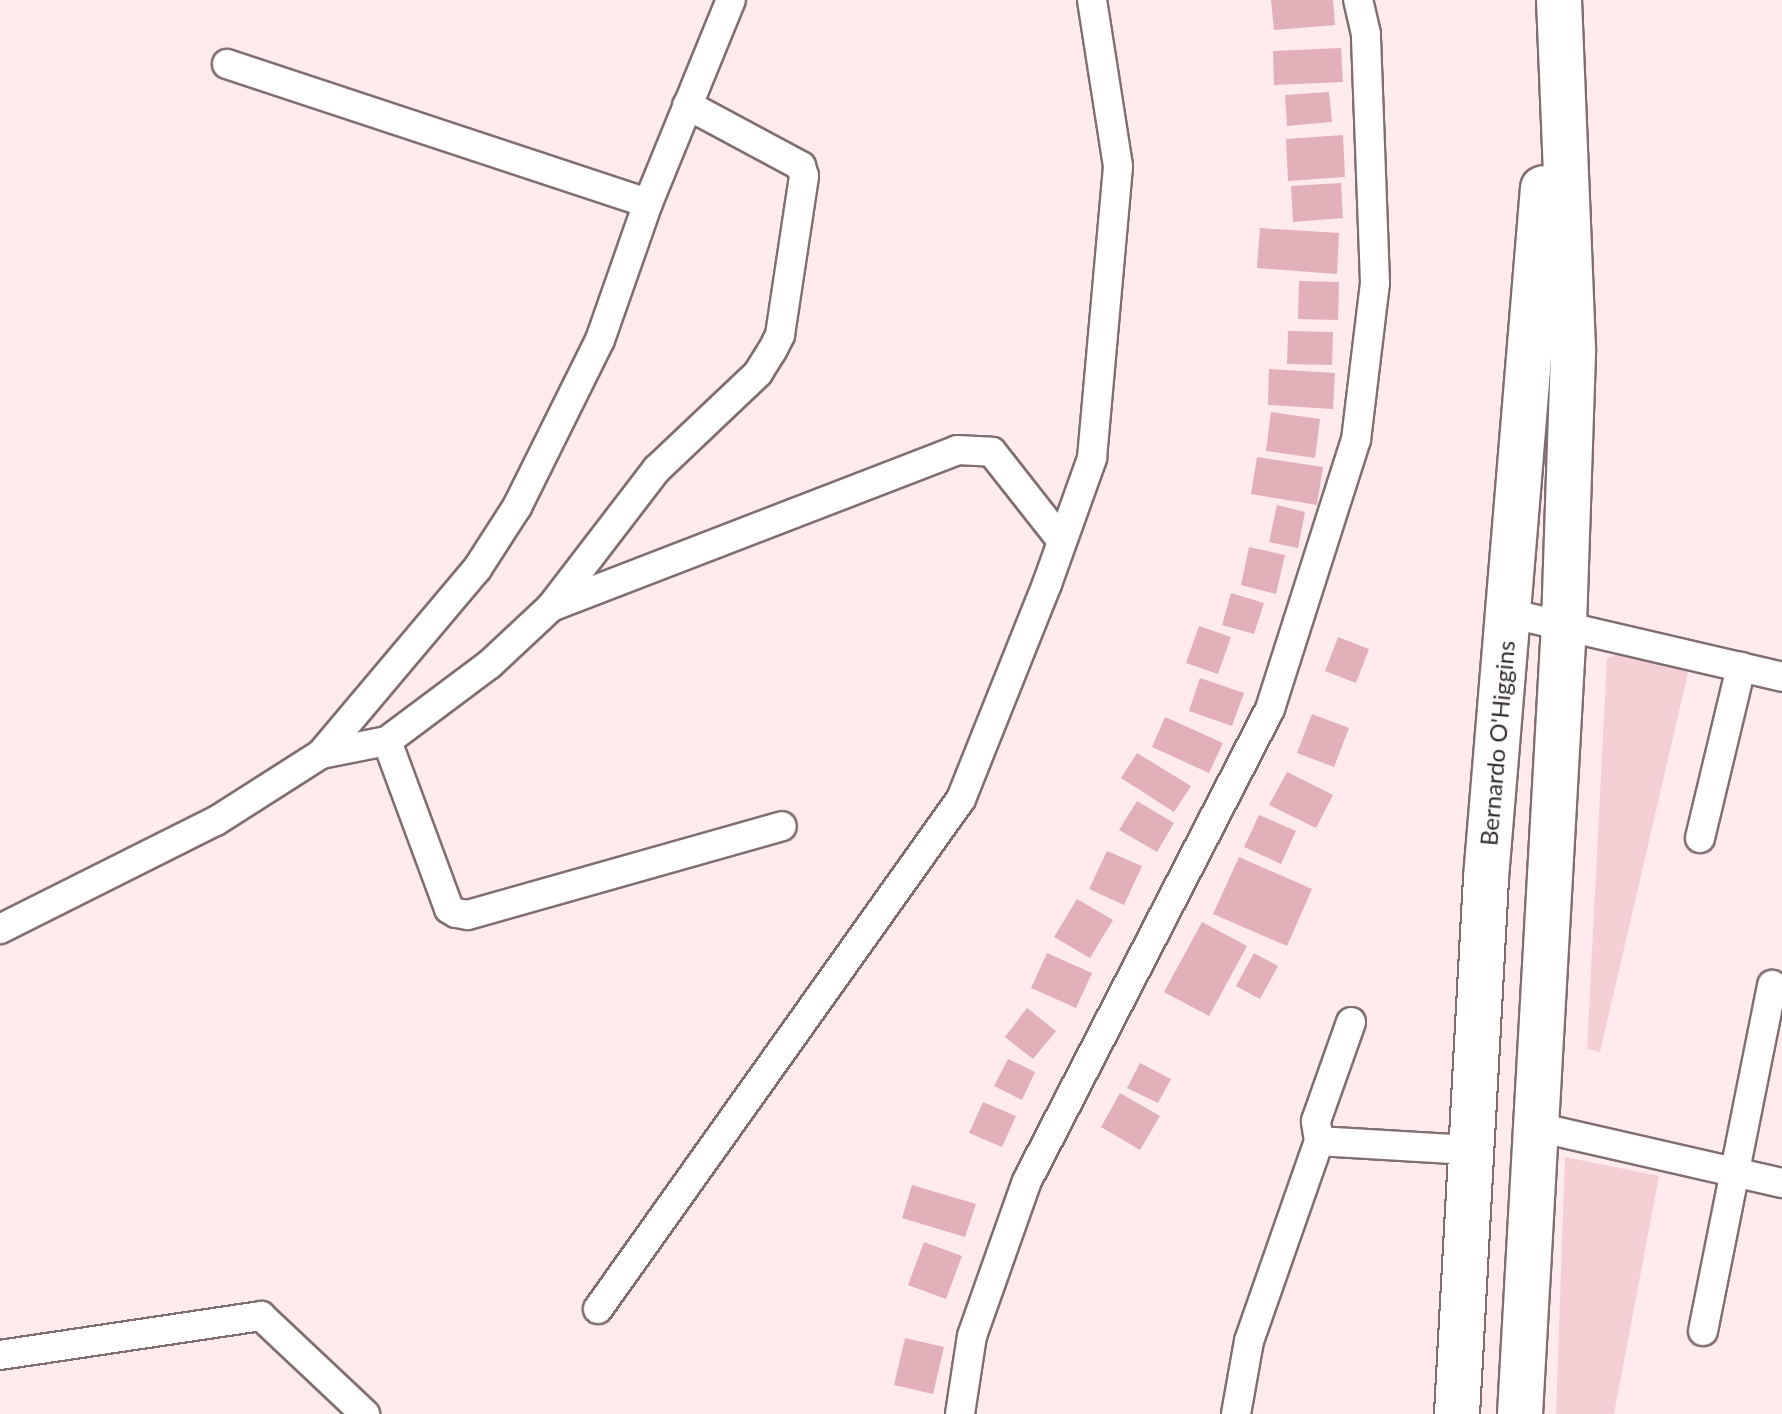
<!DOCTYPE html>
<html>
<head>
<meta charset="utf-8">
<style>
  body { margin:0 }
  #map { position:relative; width:1782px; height:1414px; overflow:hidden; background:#ffebee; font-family:Lato,sans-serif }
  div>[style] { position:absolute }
  .green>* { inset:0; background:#f4d0d5 }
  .building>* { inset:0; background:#e2b0b8 }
  .roads { filter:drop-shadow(2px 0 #806e71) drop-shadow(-2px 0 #806e71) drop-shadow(0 2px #806e71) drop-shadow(0 -2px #806e71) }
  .street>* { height:28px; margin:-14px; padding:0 14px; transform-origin:14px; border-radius:14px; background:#fff }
  .primary>* { height:44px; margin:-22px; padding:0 22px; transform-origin:22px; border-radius:22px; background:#fff }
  span { translate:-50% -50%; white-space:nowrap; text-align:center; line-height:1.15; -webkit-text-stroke:7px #fefefe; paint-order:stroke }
  .street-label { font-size:24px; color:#342d2e }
</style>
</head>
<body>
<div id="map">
  <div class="green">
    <div style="clip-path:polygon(1631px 650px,1690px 664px,1600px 1052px,1587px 1049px,1607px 658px)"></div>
    <div style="clip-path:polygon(1565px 1157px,1659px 1176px,1614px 1414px,1556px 1414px)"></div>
  </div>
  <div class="building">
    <div style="clip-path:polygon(1271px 0,1333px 0,1335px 25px,1274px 30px)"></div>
    <div style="clip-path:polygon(1341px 48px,1343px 82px,1274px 85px,1273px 51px)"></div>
    <div style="clip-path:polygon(1329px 92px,1332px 122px,1287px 126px,1285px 95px)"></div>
    <div style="clip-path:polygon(1343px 135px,1345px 177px,1288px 181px,1286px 139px)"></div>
    <div style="clip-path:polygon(1341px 183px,1343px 218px,1293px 222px,1291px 186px)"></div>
    <div style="clip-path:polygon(1260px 228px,1339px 233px,1337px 274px,1257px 268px)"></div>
    <div style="clip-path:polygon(1299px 281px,1339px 282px,1338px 320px,1298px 319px)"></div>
    <div style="clip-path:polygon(1288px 331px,1333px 332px,1332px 365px,1287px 364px)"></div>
    <div style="clip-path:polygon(1269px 369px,1335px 373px,1333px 409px,1268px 405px)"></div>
    <div style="clip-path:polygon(1271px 412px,1320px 419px,1315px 458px,1266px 451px)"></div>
    <div style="clip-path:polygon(1257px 457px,1323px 467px,1317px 505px,1251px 494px)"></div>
    <div style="clip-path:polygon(1277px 505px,1305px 512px,1298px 548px,1269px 542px)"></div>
    <div style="clip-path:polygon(1249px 547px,1285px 555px,1276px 594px,1241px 585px)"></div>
    <div style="clip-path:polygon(1231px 593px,1264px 603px,1254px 634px,1222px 625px)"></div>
    <div style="clip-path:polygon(1199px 626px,1231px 637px,1218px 674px,1186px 663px)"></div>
    <div style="clip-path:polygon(1338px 637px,1369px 649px,1356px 683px,1325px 671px)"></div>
    <div style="clip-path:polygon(1200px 678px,1244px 693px,1232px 726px,1189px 711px)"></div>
    <div style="clip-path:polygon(1312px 714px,1349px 728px,1334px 767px,1297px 753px)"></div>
    <div style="clip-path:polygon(1165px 717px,1223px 743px,1209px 773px,1152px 747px)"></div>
    <div style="clip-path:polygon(1137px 753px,1191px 786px,1174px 812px,1121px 778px)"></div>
    <div style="clip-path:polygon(1287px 772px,1333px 795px,1316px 828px,1269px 805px)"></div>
    <div style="clip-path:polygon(1137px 801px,1174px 823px,1157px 852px,1119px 830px)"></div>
    <div style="clip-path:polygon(1259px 815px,1296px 831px,1281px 864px,1244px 847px)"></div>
    <div style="clip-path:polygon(1107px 851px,1142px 866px,1124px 905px,1089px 889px)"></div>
    <div style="clip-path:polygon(1239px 857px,1312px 889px,1287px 946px,1213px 914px)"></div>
    <div style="clip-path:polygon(1077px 899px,1113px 920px,1090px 958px,1054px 937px)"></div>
    <div style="clip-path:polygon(1202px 922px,1247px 946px,1209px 1016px,1164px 992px)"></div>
    <div style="clip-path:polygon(1047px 953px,1092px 973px,1076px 1008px,1031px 988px)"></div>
    <div style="clip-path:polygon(1254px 953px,1278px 966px,1260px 999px,1236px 986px)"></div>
    <div style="clip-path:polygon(1027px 1008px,1056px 1031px,1033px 1059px,1005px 1037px)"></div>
    <div style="clip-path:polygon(1008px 1059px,1035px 1072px,1022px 1100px,994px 1086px)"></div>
    <div style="clip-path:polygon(1140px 1063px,1171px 1079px,1158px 1103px,1127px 1088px)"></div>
    <div style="clip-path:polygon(1120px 1093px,1160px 1116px,1140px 1150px,1101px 1127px)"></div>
    <div style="clip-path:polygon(983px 1102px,1016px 1116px,1002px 1147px,969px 1133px)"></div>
    <div style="clip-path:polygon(912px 1185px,976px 1204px,965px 1237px,902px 1218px)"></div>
    <div style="clip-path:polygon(924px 1242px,962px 1256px,946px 1299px,908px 1285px)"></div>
    <div style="clip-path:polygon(905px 1338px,944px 1347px,933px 1394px,894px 1385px)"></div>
  </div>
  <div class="roads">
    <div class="street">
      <div style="left:227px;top:64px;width:443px;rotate:18.3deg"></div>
      <div style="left:551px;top:607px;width:435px;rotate:-21.1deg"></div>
      <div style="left:957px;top:450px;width:35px;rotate:3deg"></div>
      <div style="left:992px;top:452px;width:113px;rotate:51.8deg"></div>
      <div style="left:1508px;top:613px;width:281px;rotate:13.1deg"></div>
      <div style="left:387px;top:741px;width:179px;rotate:69.7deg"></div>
      <div style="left:449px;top:909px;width:8px;rotate:30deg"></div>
      <div style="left:456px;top:913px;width:12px;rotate:9deg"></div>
      <div style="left:468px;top:915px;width:326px;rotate:-15.8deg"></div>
      <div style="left:321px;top:754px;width:67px;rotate:-11.1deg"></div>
      <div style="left:387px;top:741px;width:129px;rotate:-36.8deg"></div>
      <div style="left:490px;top:664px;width:83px;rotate:-43.1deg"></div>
      <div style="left:551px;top:607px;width:174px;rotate:-52.5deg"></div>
      <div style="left:657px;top:469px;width:139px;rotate:-43.5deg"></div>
      <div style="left:758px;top:373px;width:26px;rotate:-58deg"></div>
      <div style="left:772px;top:351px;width:18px;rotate:-63deg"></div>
      <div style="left:780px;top:335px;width:161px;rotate:-81.4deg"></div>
      <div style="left:804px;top:176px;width:10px;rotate:-107deg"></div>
      <div style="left:801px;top:166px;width:129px;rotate:-151.8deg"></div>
      <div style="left:1700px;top:838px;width:176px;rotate:-76.5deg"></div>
      <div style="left:0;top:929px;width:241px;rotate:-26.6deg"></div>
      <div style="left:216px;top:821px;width:125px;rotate:-32.5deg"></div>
      <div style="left:321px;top:754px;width:242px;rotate:-49.9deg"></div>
      <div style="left:477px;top:569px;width:74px;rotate:-57.2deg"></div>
      <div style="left:517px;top:507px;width:186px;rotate:-63.6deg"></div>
      <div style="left:600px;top:340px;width:145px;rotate:-70.7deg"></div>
      <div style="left:648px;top:203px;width:219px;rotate:-67.8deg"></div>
      <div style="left:1537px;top:1127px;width:251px;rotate:12.9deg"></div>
      <div style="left:1319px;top:1141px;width:20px;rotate:-99deg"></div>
      <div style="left:1316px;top:1121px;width:105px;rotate:-70.5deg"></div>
      <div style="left:598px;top:1309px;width:626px;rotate:-54.56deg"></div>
      <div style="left:961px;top:799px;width:232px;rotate:-68.2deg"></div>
      <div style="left:1047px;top:584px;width:134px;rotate:-70.3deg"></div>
      <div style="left:1092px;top:458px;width:293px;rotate:-84.9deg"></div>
      <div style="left:1118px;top:166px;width:168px;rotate:-98.9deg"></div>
      <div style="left:1703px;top:1331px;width:353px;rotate:-78.7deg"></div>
      <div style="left:0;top:1355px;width:264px;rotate:-8.5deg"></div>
      <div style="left:261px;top:1316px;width:143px;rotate:43.3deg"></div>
      <div style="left:960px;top:1414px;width:79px;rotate:-81.3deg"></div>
      <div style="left:972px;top:1336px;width:164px;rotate:-70.5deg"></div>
      <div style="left:1027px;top:1181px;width:531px;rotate:-62.76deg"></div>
      <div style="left:1270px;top:709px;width:282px;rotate:-72.3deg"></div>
      <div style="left:1356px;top:440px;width:158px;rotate:-83.1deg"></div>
      <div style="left:1375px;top:283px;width:249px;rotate:-92.1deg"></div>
      <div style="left:1366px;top:34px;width:35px;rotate:-103deg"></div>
      <div style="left:1236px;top:1414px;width:74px;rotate:-79.9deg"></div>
      <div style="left:1249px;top:1341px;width:212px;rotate:-70.7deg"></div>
      <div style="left:1319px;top:1141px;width:153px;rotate:3.4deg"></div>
    </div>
    <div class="primary">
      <div style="left:1457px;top:1414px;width:537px;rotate:-86.9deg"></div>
      <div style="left:1486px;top:878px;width:692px;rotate:-85.28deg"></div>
      <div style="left:1520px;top:1414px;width:790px;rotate:-86.81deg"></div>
      <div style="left:1564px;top:625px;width:277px;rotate:-88.1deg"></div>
      <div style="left:1573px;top:348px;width:348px;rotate:-92.3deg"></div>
    </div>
  </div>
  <div class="street-label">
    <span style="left:1497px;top:743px;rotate:-85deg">Bernardo O'Higgins</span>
  </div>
</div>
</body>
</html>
